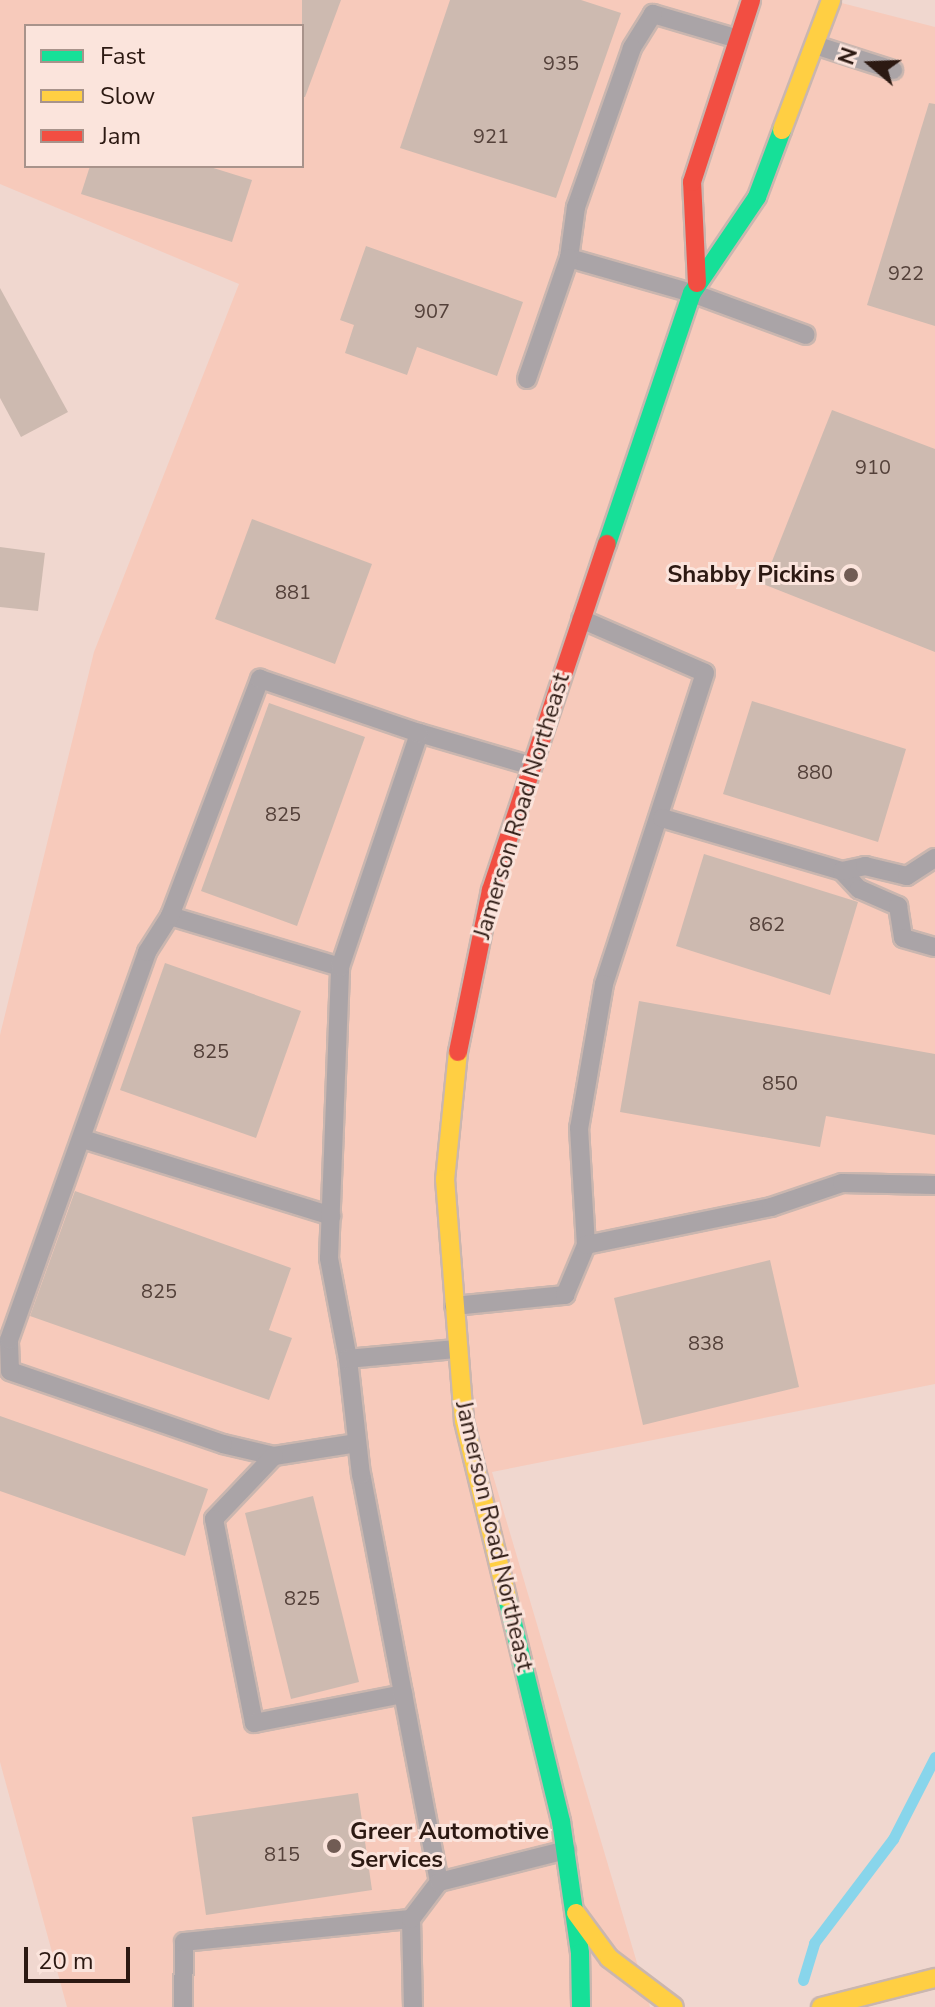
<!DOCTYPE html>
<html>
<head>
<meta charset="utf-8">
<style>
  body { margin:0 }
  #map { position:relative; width:935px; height:2007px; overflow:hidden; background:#f0d7cf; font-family:"Nunito Sans",sans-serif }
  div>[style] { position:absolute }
  .built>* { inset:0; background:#f7cabb }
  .stream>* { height:11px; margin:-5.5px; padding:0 5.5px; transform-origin:5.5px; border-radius:5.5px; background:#88d5eb }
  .building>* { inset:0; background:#cdbab0 }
  .roads { filter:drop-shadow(2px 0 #cab6af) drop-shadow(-2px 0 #cab6af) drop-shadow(0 2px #cab6af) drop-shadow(0 -2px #cab6af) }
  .lane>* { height:18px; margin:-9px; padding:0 9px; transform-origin:9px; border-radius:9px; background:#aaa4a7 }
  .fast>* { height:18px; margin:-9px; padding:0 9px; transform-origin:9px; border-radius:9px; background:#16e098 }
  .slow>* { height:18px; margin:-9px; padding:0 9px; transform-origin:9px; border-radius:9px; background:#ffcf43 }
  .jam>* { height:18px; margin:-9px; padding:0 9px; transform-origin:9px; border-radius:9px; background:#f24e42 }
  .dots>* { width:22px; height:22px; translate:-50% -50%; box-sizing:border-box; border:4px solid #fbe4dc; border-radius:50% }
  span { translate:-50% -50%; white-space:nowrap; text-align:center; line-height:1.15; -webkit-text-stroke:6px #fbe4dc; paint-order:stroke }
  .number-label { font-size:20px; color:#54413a }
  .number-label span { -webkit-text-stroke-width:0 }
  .poi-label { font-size:24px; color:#2c1912; font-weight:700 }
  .right { translate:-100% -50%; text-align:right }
  .left { translate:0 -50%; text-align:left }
  .street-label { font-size:24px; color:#2c1912 }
  .legend { position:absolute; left:24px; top:24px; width:280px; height:144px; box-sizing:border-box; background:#fbe4dc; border:2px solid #a8938b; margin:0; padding:10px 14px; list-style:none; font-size:24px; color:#2c1912 }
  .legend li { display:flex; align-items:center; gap:16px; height:40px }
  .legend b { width:40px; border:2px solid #a8938b }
  .north { position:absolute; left:831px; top:24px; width:80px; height:80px; -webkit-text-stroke:6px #fbe4dc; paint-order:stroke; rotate:289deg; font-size:22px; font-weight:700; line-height:32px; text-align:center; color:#2c1912 }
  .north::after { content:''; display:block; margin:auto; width:28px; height:36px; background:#2c1912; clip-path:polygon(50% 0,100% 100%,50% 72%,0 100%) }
  .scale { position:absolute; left:24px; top:1947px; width:106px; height:36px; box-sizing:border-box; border:4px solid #2c1912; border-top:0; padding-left:10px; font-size:24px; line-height:28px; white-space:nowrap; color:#2c1912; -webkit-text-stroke:6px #fbe4dc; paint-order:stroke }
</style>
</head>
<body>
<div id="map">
  <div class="built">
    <div style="clip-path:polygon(evenodd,0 0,830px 0,935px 27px,935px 1384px,492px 1472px,650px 2007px,67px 2007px,0 1762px,0 1035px,94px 652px,239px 284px,0 184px,0 0,26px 26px,302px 26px,302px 166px,26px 166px,26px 26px)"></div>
  </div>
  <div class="stream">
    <div style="left:803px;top:1980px;width:39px;rotate:-73deg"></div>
    <div style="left:814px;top:1943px;width:131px;rotate:-52.8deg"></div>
    <div style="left:893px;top:1839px;width:92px;rotate:-62.9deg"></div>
  </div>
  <div class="building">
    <div style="clip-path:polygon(302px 0,341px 0,305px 97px,302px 97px)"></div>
    <div style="clip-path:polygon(450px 0,581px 0,621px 13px,556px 198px,400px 148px)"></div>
    <div style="clip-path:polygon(929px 103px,935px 104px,935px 326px,867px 305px)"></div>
    <div style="clip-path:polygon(90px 166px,207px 166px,252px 180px,232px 242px,81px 194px)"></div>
    <div style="clip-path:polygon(366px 246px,523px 302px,497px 376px,417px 347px,407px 375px,345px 353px,354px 325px,340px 320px)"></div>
    <div style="clip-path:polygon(0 288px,68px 412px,21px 437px,0 398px)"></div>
    <div style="clip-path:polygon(832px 410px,935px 449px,935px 652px,763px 584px)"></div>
    <div style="clip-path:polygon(252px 519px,372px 564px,335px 664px,215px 619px)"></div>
    <div style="clip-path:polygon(0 547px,45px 553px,38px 611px,0 607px)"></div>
    <div style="clip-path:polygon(752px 701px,906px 749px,878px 842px,723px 794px)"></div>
    <div style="clip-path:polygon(269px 703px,365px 737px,297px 926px,201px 891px)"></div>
    <div style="clip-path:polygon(704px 854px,858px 902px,830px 995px,676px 946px)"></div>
    <div style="clip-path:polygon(165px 963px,301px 1011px,256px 1138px,120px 1090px)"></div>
    <div style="clip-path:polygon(639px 1001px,935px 1054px,935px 1135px,826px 1116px,820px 1147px,620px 1112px)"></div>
    <div style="clip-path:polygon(75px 1191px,291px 1268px,269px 1330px,292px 1338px,269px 1400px,30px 1316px)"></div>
    <div style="clip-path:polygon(770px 1260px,799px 1387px,643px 1425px,614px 1298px)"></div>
    <div style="clip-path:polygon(0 1416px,208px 1489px,185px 1556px,0 1491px)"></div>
    <div style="clip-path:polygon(313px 1496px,359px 1682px,291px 1699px,245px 1513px)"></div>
    <div style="clip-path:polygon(358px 1793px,372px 1890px,206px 1915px,192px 1817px)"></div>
  </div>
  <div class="roads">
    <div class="lane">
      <div style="left:738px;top:39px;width:89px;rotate:-163.6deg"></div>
      <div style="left:653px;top:14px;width:40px;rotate:122deg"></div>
      <div style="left:632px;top:48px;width:169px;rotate:109.4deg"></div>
      <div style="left:576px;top:207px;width:51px;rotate:97.8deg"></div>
      <div style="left:569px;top:258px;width:128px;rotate:15.9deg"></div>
      <div style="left:692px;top:293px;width:121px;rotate:20.2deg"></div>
      <div style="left:815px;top:45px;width:82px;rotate:17.8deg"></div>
      <div style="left:527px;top:379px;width:128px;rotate:-70.9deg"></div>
      <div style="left:581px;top:619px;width:135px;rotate:23.5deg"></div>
      <div style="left:705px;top:673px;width:327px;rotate:108deg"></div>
      <div style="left:604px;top:984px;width:146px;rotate:99.8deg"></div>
      <div style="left:579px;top:1128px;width:117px;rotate:86.6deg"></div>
      <div style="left:662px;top:818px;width:188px;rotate:16.4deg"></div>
      <div style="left:842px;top:871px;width:25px;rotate:47deg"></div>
      <div style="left:859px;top:889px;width:43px;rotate:23.6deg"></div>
      <div style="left:898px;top:906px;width:32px;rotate:81deg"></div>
      <div style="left:903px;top:938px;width:33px;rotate:16deg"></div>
      <div style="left:842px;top:871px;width:24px;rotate:-12deg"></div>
      <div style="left:865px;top:866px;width:43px;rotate:13.4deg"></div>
      <div style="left:907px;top:876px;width:33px;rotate:-33deg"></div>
      <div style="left:170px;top:916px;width:177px;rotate:16.7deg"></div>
      <div style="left:83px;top:1139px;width:260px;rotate:17.2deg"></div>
      <div style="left:454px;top:1306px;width:112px;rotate:-5.7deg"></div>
      <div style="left:565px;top:1295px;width:54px;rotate:-67.2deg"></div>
      <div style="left:586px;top:1245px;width:189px;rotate:-11.6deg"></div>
      <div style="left:771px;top:1207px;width:75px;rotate:-18.7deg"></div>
      <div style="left:842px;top:1183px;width:93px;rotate:1.2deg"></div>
      <div style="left:348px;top:1359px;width:103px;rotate:-100.7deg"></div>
      <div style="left:329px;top:1258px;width:291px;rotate:-87.8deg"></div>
      <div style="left:340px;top:967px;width:247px;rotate:-71.3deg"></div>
      <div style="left:419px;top:733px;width:118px;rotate:16.3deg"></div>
      <div style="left:357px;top:1443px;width:84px;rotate:171.1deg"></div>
      <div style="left:274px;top:1456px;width:52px;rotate:-166.8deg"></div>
      <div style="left:223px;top:1444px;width:225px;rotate:-161.1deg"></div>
      <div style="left:10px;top:1371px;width:31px;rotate:-92deg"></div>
      <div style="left:9px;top:1340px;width:412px;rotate:-70.4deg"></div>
      <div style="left:147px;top:952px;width:43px;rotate:-57.4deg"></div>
      <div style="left:170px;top:916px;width:254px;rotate:-69.2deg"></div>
      <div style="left:260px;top:679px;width:168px;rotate:18.8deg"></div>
      <div style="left:274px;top:1456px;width:87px;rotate:133.6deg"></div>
      <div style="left:214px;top:1519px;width:208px;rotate:78.9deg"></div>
      <div style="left:254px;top:1723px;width:152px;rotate:-11deg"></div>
      <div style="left:439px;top:1882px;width:414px;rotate:-100.8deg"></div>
      <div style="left:361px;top:1475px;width:117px;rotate:-96.4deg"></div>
      <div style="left:348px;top:1359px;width:107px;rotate:-5.3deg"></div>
      <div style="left:183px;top:2007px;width:65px;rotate:-89.1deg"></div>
      <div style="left:184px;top:1942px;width:228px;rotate:-5.8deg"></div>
      <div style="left:413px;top:2007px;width:88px;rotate:-91.3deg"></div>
      <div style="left:411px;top:1919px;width:46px;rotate:-52.9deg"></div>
      <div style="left:439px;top:1882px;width:131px;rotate:-14.1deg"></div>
    </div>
    <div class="fast">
      <div style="left:607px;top:544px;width:265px;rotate:-71.3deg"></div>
      <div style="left:692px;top:293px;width:116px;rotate:-55.9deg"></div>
      <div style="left:757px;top:197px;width:72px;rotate:-69.5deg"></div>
      <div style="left:507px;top:1598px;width:229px;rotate:76.4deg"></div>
      <div style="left:561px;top:1821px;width:133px;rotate:81.8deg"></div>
      <div style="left:580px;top:1953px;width:54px;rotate:88.9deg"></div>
    </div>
    <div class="slow">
      <div style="left:782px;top:130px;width:139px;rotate:-69.3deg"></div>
      <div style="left:458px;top:1052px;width:128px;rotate:95.8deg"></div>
      <div style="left:445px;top:1179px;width:243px;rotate:85.5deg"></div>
      <div style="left:464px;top:1421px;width:182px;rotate:76.3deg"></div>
      <div style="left:576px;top:1913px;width:56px;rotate:53.7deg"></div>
      <div style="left:609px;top:1958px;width:81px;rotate:37deg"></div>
      <div style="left:821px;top:2007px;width:118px;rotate:-14.3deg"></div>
    </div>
    <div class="jam">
      <div style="left:697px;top:283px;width:101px;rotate:-92.8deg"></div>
      <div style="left:692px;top:182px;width:191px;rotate:-72deg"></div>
      <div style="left:458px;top:1052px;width:165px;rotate:-78.5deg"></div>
      <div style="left:491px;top:890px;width:365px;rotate:-71.5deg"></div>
    </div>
  </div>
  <div class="dots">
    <div style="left:851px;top:575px;background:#715c54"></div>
    <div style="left:334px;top:1846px;background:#715c54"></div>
  </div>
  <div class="number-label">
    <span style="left:561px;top:63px">935</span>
    <span style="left:491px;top:136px">921</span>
    <span style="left:906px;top:273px">922</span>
    <span style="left:432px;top:311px">907</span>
    <span style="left:873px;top:467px">910</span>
    <span style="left:293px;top:592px">881</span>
    <span style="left:815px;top:772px">880</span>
    <span style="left:283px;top:814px">825</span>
    <span style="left:767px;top:924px">862</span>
    <span style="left:211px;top:1051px">825</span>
    <span style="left:780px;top:1083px">850</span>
    <span style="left:159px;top:1291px">825</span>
    <span style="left:706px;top:1343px">838</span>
    <span style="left:302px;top:1598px">825</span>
    <span style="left:282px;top:1854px">815</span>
  </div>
  <div class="poi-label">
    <span class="right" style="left:835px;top:575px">Shabby Pickins</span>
    <span class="left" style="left:350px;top:1846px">Greer Automotive<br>Services</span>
  </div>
  <div class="street-label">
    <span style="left:522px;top:806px;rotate:-73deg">Jamerson Road Northeast</span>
    <span style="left:494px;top:1536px;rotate:77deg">Jamerson Road Northeast</span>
  </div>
  <ul class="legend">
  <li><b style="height:10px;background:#16e098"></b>Fast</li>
  <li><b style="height:10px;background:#ffcf43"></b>Slow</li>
  <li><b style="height:10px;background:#f24e42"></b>Jam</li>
  </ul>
  <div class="north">N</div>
  <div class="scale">20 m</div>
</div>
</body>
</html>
